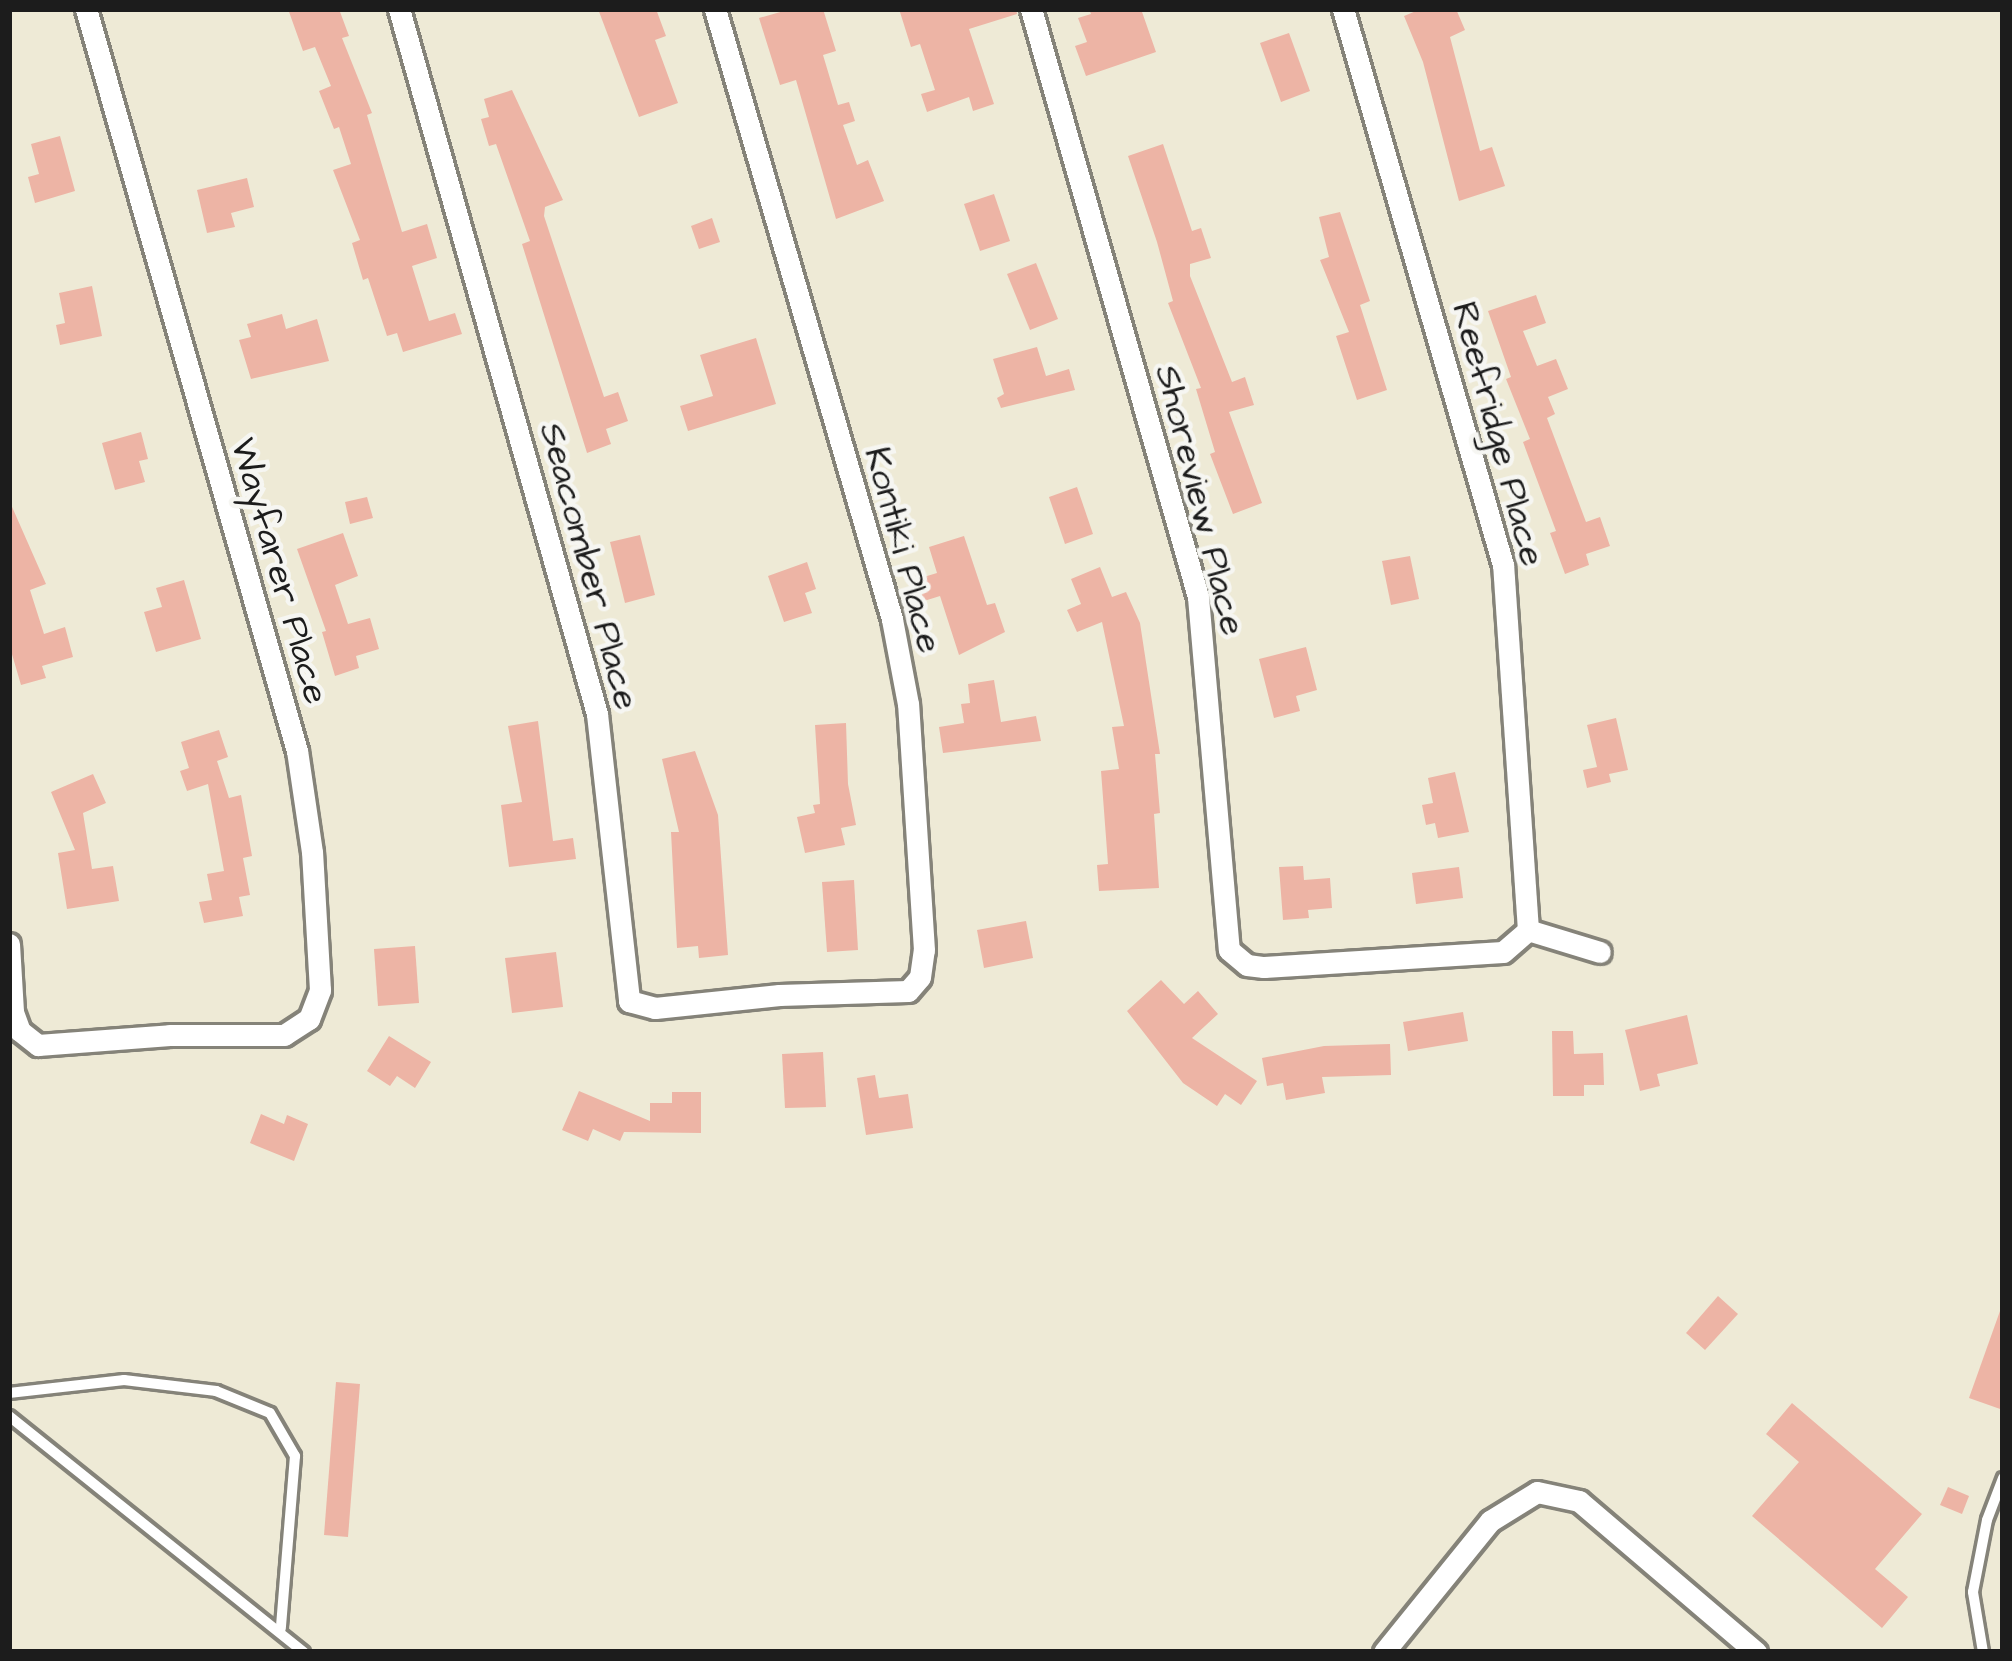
<!DOCTYPE html>
<html>
<head>
<meta charset="utf-8">
<style>
  body { margin:0 }
  #map { position:relative; width:2012px; height:1661px; overflow:hidden; background:#eeead6; font-family:"Architects Daughter",sans-serif }
  div>[style] { position:absolute }
  .building>* { inset:0; background:#edb4a5 }
  .roads { filter:drop-shadow(3px 0 #858379) drop-shadow(-3px 0 #858379) drop-shadow(0 3px #858379) drop-shadow(0 -3px #858379) }
  .service>* { height:10px; margin:-5px; padding:0 5px; transform-origin:5px; border-radius:5px; background:#fff }
  .minor>* { height:21px; margin:-10.5px; padding:0 10.5px; transform-origin:10.5px; border-radius:10.5px; background:#fff }
  span { translate:-50% -50%; white-space:nowrap; text-align:center; line-height:1.15; -webkit-text-stroke:9px #f6f6f2; paint-order:stroke }
  .street-label { font-size:36px; color:#1c1c1c }
  .frame { position:absolute; inset:0; border:12px solid #1c1c1c; pointer-events:none }
</style>
</head>
<body>
<div id="map">
  <div class="building">
    <div style="clip-path:polygon(288px 9px,339px 9px,349px 36px,342px 38px,372px 113px,367px 115px,402px 232px,427px 224px,437px 258px,412px 266px,429px 321px,455px 313px,462px 334px,403px 352px,397px 333px,387px 336px,368px 278px,363px 280px,352px 243px,360px 240px,333px 170px,351px 164px,339px 127px,334px 129px,319px 91px,331px 86px,315px 47px,303px 51px)"></div>
    <div style="clip-path:polygon(598px 9px,656px 9px,666px 36px,655px 40px,678px 103px,639px 117px)"></div>
    <div style="clip-path:polygon(791px 9px,823px 9px,836px 51px,823px 55px,838px 105px,849px 102px,855px 121px,843px 125px,857px 165px,868px 160px,884px 201px,836px 219px,796px 80px,780px 85px,759px 18px)"></div>
    <div style="clip-path:polygon(899px 9px,1016px 9px,1017px 14px,969px 29px,994px 104px,973px 111px,969px 97px,927px 112px,921px 94px,935px 90px,920px 44px,911px 47px)"></div>
    <div style="clip-path:polygon(1089px 9px,1141px 9px,1156px 52px,1086px 76px,1075px 46px,1087px 42px,1078px 18px,1091px 14px)"></div>
    <div style="clip-path:polygon(1421px 9px,1456px 9px,1465px 30px,1450px 37px,1480px 151px,1492px 147px,1505px 186px,1459px 201px,1423px 62px,1404px 16px)"></div>
    <div style="clip-path:polygon(1289px 33px,1310px 91px,1281px 102px,1260px 43px)"></div>
    <div style="clip-path:polygon(512px 90px,563px 200px,545px 207px,544px 216px,604px 397px,618px 392px,628px 421px,606px 429px,611px 444px,587px 453px,522px 244px,530px 241px,496px 144px,489px 146px,481px 119px,489px 117px,484px 99px)"></div>
    <div style="clip-path:polygon(60px 136px,75px 191px,35px 203px,28px 177px,39px 174px,31px 144px)"></div>
    <div style="clip-path:polygon(1163px 144px,1192px 231px,1201px 228px,1211px 258px,1190px 264px,1190px 276px,1232px 382px,1245px 377px,1254px 405px,1229px 412px,1262px 503px,1233px 514px,1210px 454px,1215px 452px,1196px 389px,1201px 388px,1168px 303px,1173px 301px,1157px 242px,1128px 156px)"></div>
    <div style="clip-path:polygon(247px 178px,254px 207px,231px 213px,235px 227px,207px 233px,197px 190px)"></div>
    <div style="clip-path:polygon(994px 194px,1010px 241px,980px 251px,964px 204px)"></div>
    <div style="clip-path:polygon(1340px 212px,1370px 301px,1360px 305px,1387px 390px,1357px 400px,1336px 336px,1349px 332px,1320px 260px,1329px 257px,1319px 217px)"></div>
    <div style="clip-path:polygon(712px 218px,720px 242px,699px 249px,691px 226px)"></div>
    <div style="clip-path:polygon(1036px 263px,1058px 319px,1030px 330px,1007px 274px)"></div>
    <div style="clip-path:polygon(92px 286px,102px 336px,60px 345px,56px 325px,65px 323px,59px 293px)"></div>
    <div style="clip-path:polygon(1536px 295px,1546px 323px,1523px 331px,1537px 366px,1556px 359px,1568px 389px,1548px 397px,1555px 414px,1547px 418px,1586px 522px,1600px 517px,1610px 546px,1586px 554px,1589px 565px,1565px 574px,1550px 533px,1556px 531px,1523px 442px,1530px 439px,1506px 379px,1511px 377px,1488px 311px)"></div>
    <div style="clip-path:polygon(282px 314px,286px 329px,317px 319px,329px 361px,251px 379px,239px 340px,251px 337px,247px 324px)"></div>
    <div style="clip-path:polygon(756px 338px,776px 404px,688px 431px,680px 406px,713px 396px,700px 355px)"></div>
    <div style="clip-path:polygon(1037px 347px,1046px 376px,1069px 369px,1075px 390px,1001px 408px,997px 398px,1004px 394px,993px 359px)"></div>
    <div style="clip-path:polygon(141px 432px,148px 459px,139px 461px,145px 482px,115px 490px,102px 443px)"></div>
    <div style="clip-path:polygon(1077px 487px,1093px 534px,1065px 544px,1049px 497px)"></div>
    <div style="clip-path:polygon(367px 497px,373px 518px,350px 524px,345px 502px)"></div>
    <div style="clip-path:polygon(9px 500px,46px 584px,30px 590px,44px 634px,65px 627px,73px 657px,42px 666px,46px 678px,21px 685px,9px 644px)"></div>
    <div style="clip-path:polygon(343px 533px,358px 576px,335px 585px,348px 624px,370px 618px,379px 649px,356px 656px,359px 668px,335px 676px,322px 632px,326px 631px,297px 549px)"></div>
    <div style="clip-path:polygon(640px 535px,655px 595px,625px 603px,610px 542px)"></div>
    <div style="clip-path:polygon(964px 536px,987px 605px,995px 603px,1005px 632px,959px 655px,940px 596px,924px 601px,917px 579px,937px 573px,929px 547px)"></div>
    <div style="clip-path:polygon(1410px 556px,1419px 599px,1391px 605px,1382px 561px)"></div>
    <div style="clip-path:polygon(807px 562px,816px 589px,805px 593px,812px 613px,784px 622px,768px 576px)"></div>
    <div style="clip-path:polygon(1100px 567px,1112px 597px,1126px 592px,1140px 623px,1160px 754px,1155px 754px,1160px 813px,1154px 814px,1159px 888px,1099px 891px,1097px 865px,1108px 864px,1101px 771px,1119px 769px,1112px 727px,1124px 726px,1102px 622px,1077px 632px,1067px 610px,1081px 604px,1071px 579px)"></div>
    <div style="clip-path:polygon(184px 580px,201px 639px,156px 652px,144px 612px,162px 607px,156px 588px)"></div>
    <div style="clip-path:polygon(1306px 647px,1317px 690px,1296px 696px,1300px 711px,1274px 718px,1259px 659px)"></div>
    <div style="clip-path:polygon(994px 680px,1001px 722px,1036px 716px,1041px 741px,943px 753px,939px 727px,964px 723px,961px 704px,970px 703px,968px 684px)"></div>
    <div style="clip-path:polygon(1616px 718px,1628px 770px,1609px 774px,1611px 782px,1587px 788px,1583px 770px,1597px 767px,1587px 725px)"></div>
    <div style="clip-path:polygon(538px 721px,553px 841px,573px 838px,576px 859px,509px 867px,501px 805px,522px 802px,508px 726px)"></div>
    <div style="clip-path:polygon(846px 723px,848px 784px,856px 825px,841px 828px,845px 845px,805px 853px,797px 817px,815px 813px,813px 805px,820px 804px,815px 725px)"></div>
    <div style="clip-path:polygon(219px 730px,228px 757px,217px 761px,229px 798px,241px 795px,252px 856px,243px 858px,250px 895px,239px 897px,243px 916px,204px 923px,199px 902px,212px 900px,207px 874px,224px 871px,208px 784px,187px 791px,180px 771px,189px 768px,181px 742px)"></div>
    <div style="clip-path:polygon(695px 751px,718px 815px,728px 955px,699px 958px,698px 946px,677px 948px,671px 832px,679px 832px,662px 759px)"></div>
    <div style="clip-path:polygon(1455px 772px,1469px 832px,1438px 838px,1435px 823px,1426px 825px,1422px 805px,1433px 803px,1428px 778px)"></div>
    <div style="clip-path:polygon(93px 774px,106px 803px,83px 813px,92px 869px,113px 866px,119px 901px,67px 909px,58px 853px,75px 850px,51px 792px)"></div>
    <div style="clip-path:polygon(1303px 866px,1304px 880px,1330px 878px,1332px 908px,1308px 910px,1309px 918px,1283px 920px,1279px 867px)"></div>
    <div style="clip-path:polygon(1459px 867px,1463px 898px,1416px 904px,1412px 873px)"></div>
    <div style="clip-path:polygon(854px 880px,858px 950px,827px 952px,822px 882px)"></div>
    <div style="clip-path:polygon(1026px 921px,1033px 958px,984px 968px,977px 930px)"></div>
    <div style="clip-path:polygon(415px 946px,419px 1003px,378px 1006px,374px 949px)"></div>
    <div style="clip-path:polygon(556px 952px,563px 1007px,512px 1013px,505px 958px)"></div>
    <div style="clip-path:polygon(1161px 980px,1184px 1004px,1198px 991px,1218px 1014px,1192px 1038px,1257px 1081px,1241px 1105px,1225px 1094px,1217px 1106px,1183px 1083px,1127px 1011px)"></div>
    <div style="clip-path:polygon(1463px 1012px,1468px 1041px,1408px 1051px,1403px 1022px)"></div>
    <div style="clip-path:polygon(1687px 1015px,1698px 1064px,1657px 1074px,1660px 1086px,1640px 1091px,1625px 1030px)"></div>
    <div style="clip-path:polygon(1552px 1031px,1573px 1031px,1574px 1054px,1603px 1053px,1604px 1085px,1584px 1085px,1584px 1096px,1553px 1096px)"></div>
    <div style="clip-path:polygon(389px 1036px,431px 1062px,415px 1088px,397px 1076px,390px 1086px,367px 1071px)"></div>
    <div style="clip-path:polygon(1390px 1044px,1391px 1075px,1322px 1077px,1325px 1093px,1286px 1100px,1283px 1083px,1267px 1086px,1262px 1058px,1324px 1046px)"></div>
    <div style="clip-path:polygon(823px 1052px,826px 1107px,785px 1108px,782px 1054px)"></div>
    <div style="clip-path:polygon(875px 1075px,879px 1098px,908px 1094px,913px 1128px,866px 1135px,857px 1078px)"></div>
    <div style="clip-path:polygon(579px 1091px,650px 1121px,650px 1103px,672px 1103px,672px 1092px,701px 1092px,701px 1133px,624px 1132px,620px 1141px,593px 1129px,588px 1141px,562px 1130px)"></div>
    <div style="clip-path:polygon(261px 1114px,284px 1124px,287px 1115px,308px 1124px,294px 1161px,250px 1143px)"></div>
    <div style="clip-path:polygon(1718px 1296px,1738px 1314px,1705px 1350px,1686px 1333px)"></div>
    <div style="clip-path:polygon(2000px 1311px,2003px 1312px,2003px 1410px,1969px 1398px)"></div>
    <div style="clip-path:polygon(336px 1382px,360px 1384px,348px 1537px,324px 1535px)"></div>
    <div style="clip-path:polygon(1792px 1403px,1922px 1514px,1875px 1569px,1908px 1597px,1882px 1628px,1752px 1516px,1799px 1462px,1766px 1434px)"></div>
    <div style="clip-path:polygon(1948px 1487px,1969px 1496px,1962px 1514px,1940px 1505px)"></div>
  </div>
  <div class="roads">
    <div class="service">
      <div style="left:9px;top:1393px;width:116px;rotate:-6.4deg"></div>
      <div style="left:124px;top:1380px;width:93px;rotate:6.8deg"></div>
      <div style="left:216px;top:1391px;width:58px;rotate:22.2deg"></div>
      <div style="left:270px;top:1413px;width:50px;rotate:59.8deg"></div>
      <div style="left:295px;top:1456px;width:173px;rotate:94.7deg"></div>
      <div style="left:9px;top:1416px;width:378px;rotate:38.7deg"></div>
      <div style="left:1983px;top:1652px;width:61px;rotate:-99.5deg"></div>
      <div style="left:1973px;top:1592px;width:73px;rotate:-79deg"></div>
      <div style="left:1987px;top:1520px;width:45px;rotate:-69.1deg"></div>
    </div>
    <div class="minor">
      <div style="left:399px;top:9px;width:732px;rotate:74.31deg"></div>
      <div style="left:597px;top:714px;width:289px;rotate:83.6deg"></div>
      <div style="left:629px;top:1001px;width:27px;rotate:15deg"></div>
      <div style="left:655px;top:1008px;width:125px;rotate:-6deg"></div>
      <div style="left:779px;top:995px;width:129px;rotate:-1.8deg"></div>
      <div style="left:908px;top:991px;width:18px;rotate:-49deg"></div>
      <div style="left:920px;top:977px;width:27px;rotate:-82deg"></div>
      <div style="left:924px;top:950px;width:247px;rotate:-93.7deg"></div>
      <div style="left:908px;top:704px;width:86px;rotate:-100.7deg"></div>
      <div style="left:892px;top:619px;width:635px;rotate:-106.18deg"></div>
      <div style="left:1031px;top:9px;width:611px;rotate:74.14deg"></div>
      <div style="left:1198px;top:597px;width:354px;rotate:85deg"></div>
      <div style="left:1229px;top:950px;width:23px;rotate:40deg"></div>
      <div style="left:1247px;top:965px;width:17px;rotate:7deg"></div>
      <div style="left:1264px;top:967px;width:239px;rotate:-3.6deg"></div>
      <div style="left:1503px;top:952px;width:33px;rotate:-41deg"></div>
      <div style="left:1528px;top:930px;width:366px;rotate:-93.9deg"></div>
      <div style="left:1503px;top:565px;width:579px;rotate:-106.05deg"></div>
      <div style="left:1528px;top:930px;width:75px;rotate:17deg"></div>
      <div style="left:9px;top:944px;width:68px;rotate:86.6deg"></div>
      <div style="left:13px;top:1012px;width:20px;rotate:70deg"></div>
      <div style="left:20px;top:1031px;width:23px;rotate:38deg"></div>
      <div style="left:38px;top:1045px;width:132px;rotate:-4.3deg"></div>
      <div style="left:170px;top:1035px;width:114px"></div>
      <div style="left:284px;top:1035px;width:30px;rotate:-33deg"></div>
      <div style="left:309px;top:1019px;width:31px;rotate:-69deg"></div>
      <div style="left:320px;top:990px;width:138px;rotate:-93.3deg"></div>
      <div style="left:312px;top:852px;width:102px;rotate:-98.4deg"></div>
      <div style="left:297px;top:751px;width:771px;rotate:-105.87deg"></div>
      <div style="left:1384px;top:1652px;width:169px;rotate:-51deg"></div>
      <div style="left:1490px;top:1521px;width:55px;rotate:-31.7deg"></div>
      <div style="left:1537px;top:1492px;width:43px;rotate:12.1deg"></div>
      <div style="left:1579px;top:1501px;width:233px;rotate:40.5deg"></div>
    </div>
  </div>
  <div class="street-label">
    <span style="left:1498px;top:434px;rotate:75deg">Reefridge Place</span>
    <span style="left:1200px;top:500px;rotate:76deg">Shoreview Place</span>
    <span style="left:903px;top:550px;rotate:75deg">Kontiki Place</span>
    <span style="left:589px;top:566px;rotate:75deg">Seacomber Place</span>
    <span style="left:279px;top:571px;rotate:74deg">Wayfarer Place</span>
  </div>
  <div class="frame"></div>
</div>
</body>
</html>
